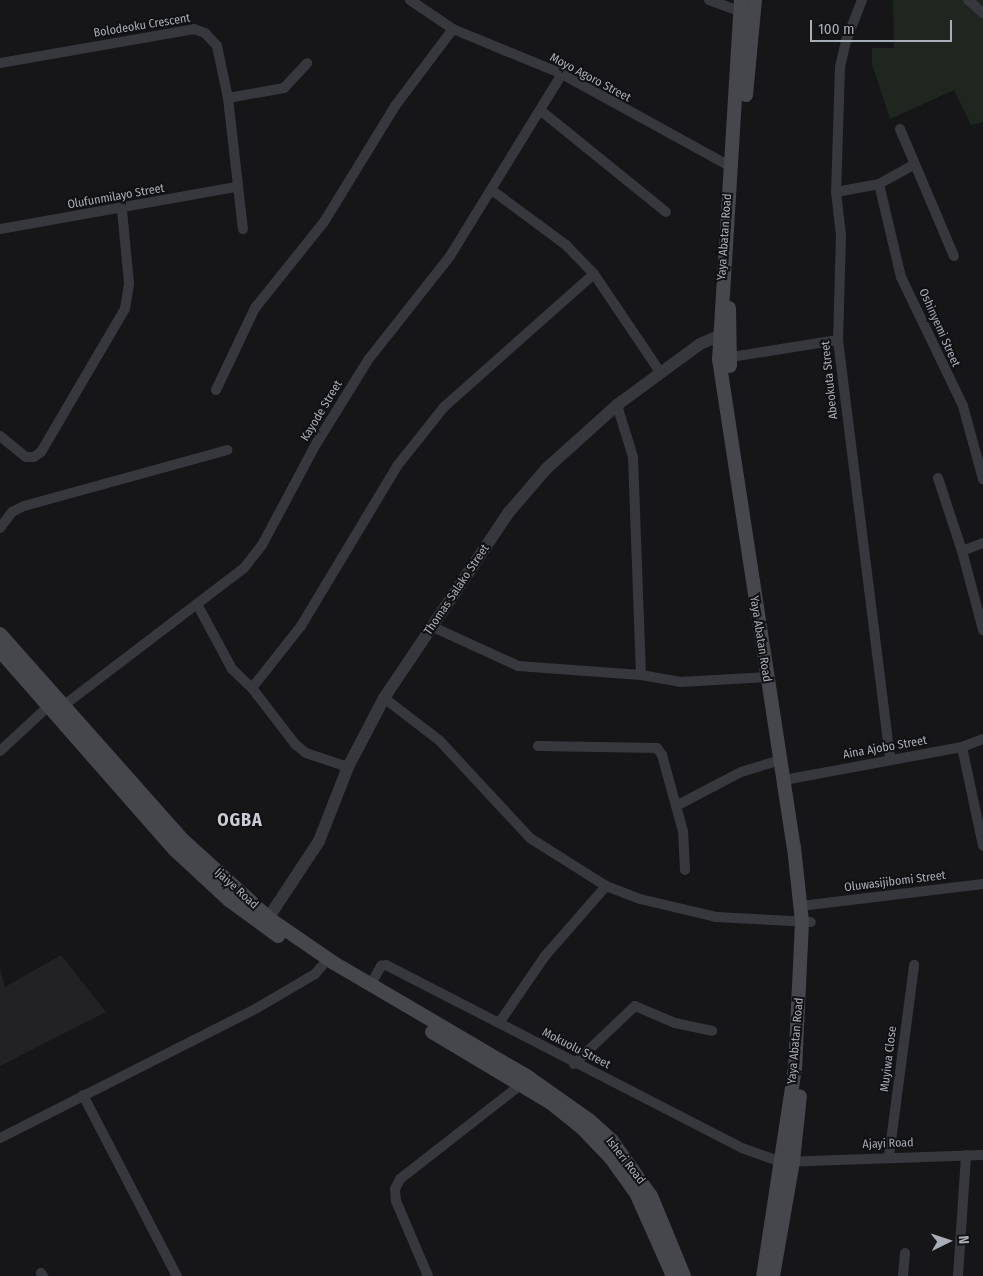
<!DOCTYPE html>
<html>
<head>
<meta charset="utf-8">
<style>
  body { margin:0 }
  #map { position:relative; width:983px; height:1276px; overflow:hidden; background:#161618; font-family:"Fira Sans Condensed",sans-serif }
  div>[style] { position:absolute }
  .built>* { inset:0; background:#222225 }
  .green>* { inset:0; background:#1e261f }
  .minor>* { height:10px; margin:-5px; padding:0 5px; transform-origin:5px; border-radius:5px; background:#37383d }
  .tertiary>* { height:12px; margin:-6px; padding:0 6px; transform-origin:6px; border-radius:6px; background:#37383d }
  .secondary>* { height:14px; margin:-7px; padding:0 7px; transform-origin:7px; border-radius:7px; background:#45474d }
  span { translate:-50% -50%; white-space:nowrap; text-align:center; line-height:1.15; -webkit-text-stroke:4px #111113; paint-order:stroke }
  .street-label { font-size:12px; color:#a8adb8 }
  .district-label { font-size:18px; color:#c9ccd4; font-weight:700; letter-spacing:1px }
  .north { position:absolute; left:923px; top:1216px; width:50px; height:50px; -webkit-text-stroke:4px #111113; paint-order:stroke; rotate:86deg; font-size:14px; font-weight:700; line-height:20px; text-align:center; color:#a8adb8 }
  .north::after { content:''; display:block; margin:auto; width:18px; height:22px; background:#a8adb8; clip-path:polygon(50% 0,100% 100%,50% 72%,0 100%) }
  .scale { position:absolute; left:810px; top:20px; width:142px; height:22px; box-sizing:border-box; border:2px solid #a8adb8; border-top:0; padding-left:6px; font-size:15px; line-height:18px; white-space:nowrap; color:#a8adb8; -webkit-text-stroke:4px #111113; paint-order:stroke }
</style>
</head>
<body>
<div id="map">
  <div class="built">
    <div style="clip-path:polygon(61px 955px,106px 1012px,0 1066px,0 968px,5px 987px)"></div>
  </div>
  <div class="green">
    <div style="clip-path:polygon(893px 0,983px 0,983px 122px,971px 125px,954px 90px,890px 119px,872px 64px,872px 48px,894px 48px)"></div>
  </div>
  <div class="minor">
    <div style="left:410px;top:0;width:52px;rotate:34deg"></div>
    <div style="left:453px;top:29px;width:118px;rotate:22.4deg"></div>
    <div style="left:562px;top:74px;width:193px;rotate:28.8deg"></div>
    <div style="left:709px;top:0;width:33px;rotate:20deg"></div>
    <div style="left:862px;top:0;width:44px;rotate:111.3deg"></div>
    <div style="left:846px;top:41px;width:27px;rotate:103deg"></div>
    <div style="left:840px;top:67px;width:125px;rotate:91.8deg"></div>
    <div style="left:836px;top:192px;width:43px;rotate:83.4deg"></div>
    <div style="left:841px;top:235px;width:105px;rotate:91.6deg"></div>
    <div style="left:838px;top:340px;width:422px;rotate:82.9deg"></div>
    <div style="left:968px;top:0;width:20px;rotate:41deg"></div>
    <div style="left:0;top:63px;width:197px;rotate:-9.9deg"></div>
    <div style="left:194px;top:29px;width:12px;rotate:20deg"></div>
    <div style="left:205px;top:33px;width:18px;rotate:47deg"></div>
    <div style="left:217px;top:46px;width:53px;rotate:78.1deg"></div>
    <div style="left:228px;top:98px;width:132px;rotate:83.5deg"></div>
    <div style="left:228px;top:98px;width:57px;rotate:-10.1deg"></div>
    <div style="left:284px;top:88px;width:34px;rotate:-47deg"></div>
    <div style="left:540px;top:110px;width:162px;rotate:39deg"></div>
    <div style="left:900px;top:129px;width:138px;rotate:67deg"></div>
    <div style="left:879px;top:184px;width:96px;rotate:76.7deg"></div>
    <div style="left:901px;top:277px;width:143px;rotate:64.3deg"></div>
    <div style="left:963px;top:406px;width:76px;rotate:74.7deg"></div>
    <div style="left:493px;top:191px;width:91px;rotate:36.5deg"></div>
    <div style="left:566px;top:245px;width:40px;rotate:46deg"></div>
    <div style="left:594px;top:274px;width:118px;rotate:56deg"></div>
    <div style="left:836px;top:192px;width:44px;rotate:-10.5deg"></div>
    <div style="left:879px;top:184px;width:41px;rotate:-29.1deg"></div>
    <div style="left:0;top:229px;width:240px;rotate:-10.1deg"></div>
    <div style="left:725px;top:358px;width:114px;rotate:-9.1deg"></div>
    <div style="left:216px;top:390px;width:91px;rotate:-64.6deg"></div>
    <div style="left:255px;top:308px;width:110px;rotate:-51.3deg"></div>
    <div style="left:324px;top:222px;width:136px;rotate:-58.5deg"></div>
    <div style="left:395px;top:106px;width:96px;rotate:-53deg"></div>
    <div style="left:0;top:436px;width:33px;rotate:39deg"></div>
    <div style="left:26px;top:457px;width:8px"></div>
    <div style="left:34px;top:457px;width:9px;rotate:-36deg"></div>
    <div style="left:41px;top:452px;width:166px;rotate:-59.6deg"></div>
    <div style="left:125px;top:309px;width:26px;rotate:-81deg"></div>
    <div style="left:129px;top:283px;width:73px;rotate:-95.5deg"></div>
    <div style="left:938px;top:478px;width:77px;rotate:71.8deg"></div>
    <div style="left:962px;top:551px;width:82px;rotate:75.1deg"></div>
    <div style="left:0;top:528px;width:20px;rotate:-53deg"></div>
    <div style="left:12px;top:512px;width:13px;rotate:-27deg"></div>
    <div style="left:24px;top:506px;width:211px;rotate:-15.4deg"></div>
    <div style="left:962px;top:551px;width:22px;rotate:-21deg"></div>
    <div style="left:197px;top:604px;width:74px;rotate:61.7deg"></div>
    <div style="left:232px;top:669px;width:28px;rotate:44deg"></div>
    <div style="left:252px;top:688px;width:71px;rotate:52.5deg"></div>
    <div style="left:295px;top:744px;width:14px;rotate:39deg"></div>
    <div style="left:306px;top:753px;width:44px;rotate:18.4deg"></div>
    <div style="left:433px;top:627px;width:94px;rotate:24.6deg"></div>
    <div style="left:518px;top:666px;width:123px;rotate:4.2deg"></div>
    <div style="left:641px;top:675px;width:218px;rotate:-92.1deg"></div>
    <div style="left:633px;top:457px;width:54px;rotate:-107.1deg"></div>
    <div style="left:641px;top:675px;width:40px;rotate:10deg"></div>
    <div style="left:680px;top:682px;width:86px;rotate:-3.3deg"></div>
    <div style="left:252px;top:688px;width:79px;rotate:-51.7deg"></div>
    <div style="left:301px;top:626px;width:187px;rotate:-59deg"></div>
    <div style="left:397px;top:466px;width:75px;rotate:-51.5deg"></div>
    <div style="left:444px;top:407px;width:200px;rotate:-41.6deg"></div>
    <div style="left:384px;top:698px;width:69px;rotate:37.4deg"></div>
    <div style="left:439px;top:740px;width:134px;rotate:47.1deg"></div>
    <div style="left:530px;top:838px;width:90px;rotate:32.3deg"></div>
    <div style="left:606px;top:886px;width:36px;rotate:21deg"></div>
    <div style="left:640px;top:899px;width:78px;rotate:13.3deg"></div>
    <div style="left:716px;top:917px;width:95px;rotate:3deg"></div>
    <div style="left:59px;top:709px;width:233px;rotate:-37.3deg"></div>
    <div style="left:244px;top:568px;width:29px;rotate:-52deg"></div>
    <div style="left:262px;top:545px;width:115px;rotate:-61.9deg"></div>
    <div style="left:316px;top:444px;width:99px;rotate:-58.2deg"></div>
    <div style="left:368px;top:360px;width:132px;rotate:-51.7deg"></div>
    <div style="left:450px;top:256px;width:214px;rotate:-58.4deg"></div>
    <div style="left:538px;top:746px;width:119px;rotate:1deg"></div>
    <div style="left:657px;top:748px;width:9px;rotate:54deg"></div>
    <div style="left:662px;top:755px;width:79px;rotate:74.6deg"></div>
    <div style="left:683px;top:831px;width:39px;rotate:87deg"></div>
    <div style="left:962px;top:747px;width:101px;rotate:78deg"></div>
    <div style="left:0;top:751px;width:72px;rotate:-42.8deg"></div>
    <div style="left:784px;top:780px;width:181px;rotate:-10.5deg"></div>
    <div style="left:962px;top:747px;width:22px;rotate:-21deg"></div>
    <div style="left:676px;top:806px;width:73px;rotate:-27.6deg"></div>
    <div style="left:741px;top:772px;width:41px;rotate:-17.1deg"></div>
    <div style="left:801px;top:906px;width:183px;rotate:-6.9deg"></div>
    <div style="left:371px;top:984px;width:21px;rotate:-61deg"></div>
    <div style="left:381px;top:966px;width:5px;rotate:-11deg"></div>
    <div style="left:386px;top:965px;width:400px;rotate:27.2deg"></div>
    <div style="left:742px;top:1148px;width:41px;rotate:19.7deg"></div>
    <div style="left:781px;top:1162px;width:202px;rotate:-2deg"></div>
    <div style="left:499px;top:1023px;width:81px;rotate:-55.5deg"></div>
    <div style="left:545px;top:956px;width:93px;rotate:-48.9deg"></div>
    <div style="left:574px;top:1064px;width:84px;rotate:-43.6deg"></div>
    <div style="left:635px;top:1006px;width:43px;rotate:23deg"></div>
    <div style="left:675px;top:1023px;width:38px;rotate:12deg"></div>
    <div style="left:83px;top:1095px;width:204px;rotate:62.6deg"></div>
    <div style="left:0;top:1138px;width:288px;rotate:-26.8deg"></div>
    <div style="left:257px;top:1008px;width:67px;rotate:-30.4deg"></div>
    <div style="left:315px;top:974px;width:20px;rotate:-49deg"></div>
    <div style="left:889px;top:1156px;width:193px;rotate:-82.5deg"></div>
    <div style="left:41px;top:1273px;width:4px;rotate:56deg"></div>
    <div style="left:428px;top:1276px;width:82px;rotate:-113.1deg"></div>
    <div style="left:396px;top:1201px;width:12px;rotate:-95deg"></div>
    <div style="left:395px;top:1189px;width:11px;rotate:-63deg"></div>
    <div style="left:400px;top:1179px;width:157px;rotate:-38deg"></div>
    <div style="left:903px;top:1276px;width:23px;rotate:-85deg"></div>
    <div style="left:958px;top:1276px;width:121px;rotate:-86.2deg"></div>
  </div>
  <div class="tertiary">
    <div style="left:263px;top:926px;width:102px;rotate:-56.6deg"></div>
    <div style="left:319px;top:841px;width:79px;rotate:-68.6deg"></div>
    <div style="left:348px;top:767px;width:78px;rotate:-62.4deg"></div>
    <div style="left:384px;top:698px;width:224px;rotate:-56.1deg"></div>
    <div style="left:509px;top:512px;width:58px;rotate:-49.2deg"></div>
    <div style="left:547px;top:468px;width:94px;rotate:-42deg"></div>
    <div style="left:617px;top:405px;width:103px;rotate:-36.3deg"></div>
    <div style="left:700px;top:344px;width:30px;rotate:-23deg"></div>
  </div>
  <div class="secondary">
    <div style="left:741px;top:0;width:360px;rotate:93.5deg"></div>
    <div style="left:719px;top:359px;width:494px;rotate:81.3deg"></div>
    <div style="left:794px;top:847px;width:75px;rotate:83.9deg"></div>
    <div style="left:802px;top:922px;width:146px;rotate:92.7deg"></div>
    <div style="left:795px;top:1068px;width:210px;rotate:98.7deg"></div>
    <div style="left:746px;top:95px;width:95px;rotate:-84.6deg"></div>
    <div style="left:729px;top:308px;width:58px;rotate:89deg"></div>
    <div style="left:0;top:634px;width:277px;rotate:48.4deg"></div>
    <div style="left:184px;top:841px;width:116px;rotate:42.2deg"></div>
    <div style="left:270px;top:919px;width:78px;rotate:34.5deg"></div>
    <div style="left:334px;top:963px;width:225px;rotate:30.4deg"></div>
    <div style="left:528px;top:1077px;width:75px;rotate:35.2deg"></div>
    <div style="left:589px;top:1120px;width:31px;rotate:42deg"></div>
    <div style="left:612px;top:1141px;width:67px;rotate:54.7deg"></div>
    <div style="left:651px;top:1196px;width:87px;rotate:67.6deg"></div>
    <div style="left:0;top:651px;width:265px;rotate:48.7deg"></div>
    <div style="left:175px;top:850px;width:74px;rotate:42.8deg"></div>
    <div style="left:229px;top:900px;width:61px;rotate:36.3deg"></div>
    <div style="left:432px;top:1032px;width:139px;rotate:30.8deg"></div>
    <div style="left:551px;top:1103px;width:40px;rotate:39deg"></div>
    <div style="left:582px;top:1128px;width:40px;rotate:46deg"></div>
    <div style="left:610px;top:1157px;width:44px;rotate:54.2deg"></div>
    <div style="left:636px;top:1193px;width:91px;rotate:66deg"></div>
    <div style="left:773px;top:1276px;width:117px;rotate:-80.1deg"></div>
    <div style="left:793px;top:1161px;width:65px;rotate:-83.9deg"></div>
  </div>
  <div class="street-label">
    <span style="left:142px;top:26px;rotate:-9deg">Bolodeoku Crescent</span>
    <span style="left:590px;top:78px;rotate:28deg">Moyo Agoro Street</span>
    <span style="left:116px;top:197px;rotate:-10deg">Olufunmilayo Street</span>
    <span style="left:725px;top:237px;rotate:-86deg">Yaya Abatan Road</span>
    <span style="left:939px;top:328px;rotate:66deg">Oshinyemi Street</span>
    <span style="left:830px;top:380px;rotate:-96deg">Abeokuta Street</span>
    <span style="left:322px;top:411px;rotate:-59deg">Kayode Street</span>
    <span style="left:457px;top:590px;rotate:-56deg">Thomas Salako Street</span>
    <span style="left:760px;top:639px;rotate:81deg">Yaya Abatan Road</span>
    <span style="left:885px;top:748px;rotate:-10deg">Aina Ajobo Street</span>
    <span style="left:895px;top:882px;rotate:-7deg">Oluwasijibomi Street</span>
    <span style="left:236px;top:889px;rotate:42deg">Ijaiye Road</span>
    <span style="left:796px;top:1041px;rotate:-85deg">Yaya Abatan Road</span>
    <span style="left:576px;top:1049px;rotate:27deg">Mokuolu Street</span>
    <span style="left:889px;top:1059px;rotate:-83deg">Muyiwa Close</span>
    <span style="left:888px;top:1144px;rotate:-2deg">Ajayi Road</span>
    <span style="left:625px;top:1161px;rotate:52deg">Isheri Road</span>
  </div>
  <div class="district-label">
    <span style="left:240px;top:820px">OGBA</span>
  </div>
  <div class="north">N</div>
  <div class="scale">100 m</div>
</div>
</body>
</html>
